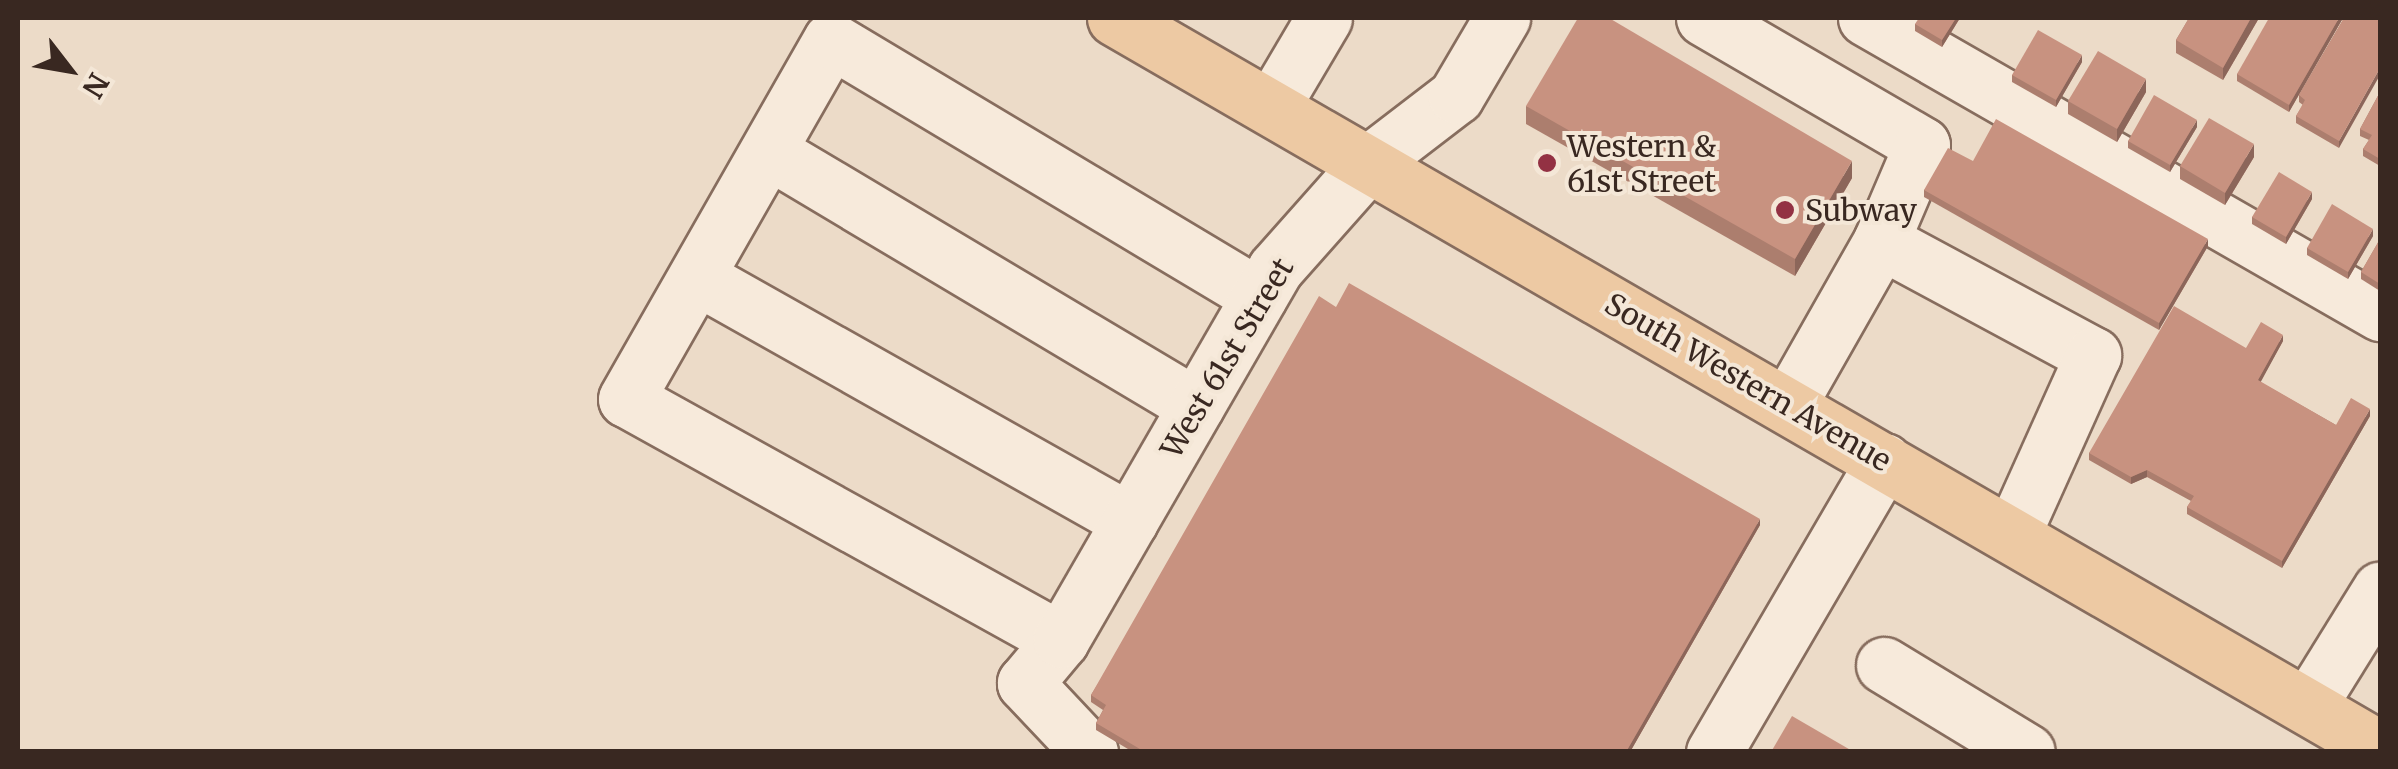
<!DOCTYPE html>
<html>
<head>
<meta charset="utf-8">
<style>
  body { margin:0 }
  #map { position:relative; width:2398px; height:769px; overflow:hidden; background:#ecdbc8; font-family:Merriweather,serif }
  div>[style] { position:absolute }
  .roads { filter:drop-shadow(2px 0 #876d5e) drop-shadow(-2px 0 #876d5e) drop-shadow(0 2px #876d5e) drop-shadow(0 -2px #876d5e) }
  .minor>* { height:55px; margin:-27.5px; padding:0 27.5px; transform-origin:27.5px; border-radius:27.5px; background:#f7eadb }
  .major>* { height:55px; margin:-27.5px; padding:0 27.5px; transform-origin:27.5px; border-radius:27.5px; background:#edc9a3 }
  .wall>* { inset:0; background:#ac7e6e }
  .shaded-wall>* { inset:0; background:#8c665a }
  .building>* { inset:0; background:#c89280 }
  .dots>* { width:28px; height:28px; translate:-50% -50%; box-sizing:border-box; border:5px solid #f4e7d7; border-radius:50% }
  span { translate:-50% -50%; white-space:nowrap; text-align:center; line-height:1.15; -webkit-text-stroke:8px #f4e7d7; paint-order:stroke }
  .poi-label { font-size:30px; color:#392821 }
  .left { translate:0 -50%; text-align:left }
  .street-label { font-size:30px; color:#392821 }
  .frame { position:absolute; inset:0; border:20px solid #392821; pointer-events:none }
  .north { position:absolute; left:20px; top:20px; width:100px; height:100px; -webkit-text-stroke:8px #f4e7d7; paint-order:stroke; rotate:121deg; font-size:28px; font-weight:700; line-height:40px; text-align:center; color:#392821 }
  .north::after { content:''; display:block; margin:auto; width:35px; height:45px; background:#392821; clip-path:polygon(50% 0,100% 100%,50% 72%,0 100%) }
</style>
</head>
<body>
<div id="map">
  <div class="roads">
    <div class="minor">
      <div style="left:1704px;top:18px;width:252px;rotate:30.2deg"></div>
      <div style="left:1922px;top:145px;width:104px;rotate:113.1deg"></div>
      <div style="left:1866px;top:18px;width:593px;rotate:29.85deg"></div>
      <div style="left:1272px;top:106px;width:102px;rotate:-59.4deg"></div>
      <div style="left:770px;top:152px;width:496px;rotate:30.8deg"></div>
      <div style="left:697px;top:277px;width:497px;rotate:29.4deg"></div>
      <div style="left:1788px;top:405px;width:189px;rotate:-60.4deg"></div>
      <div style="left:1881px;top:241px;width:241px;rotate:28.3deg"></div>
      <div style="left:2093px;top:355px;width:197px;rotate:114.2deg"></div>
      <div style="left:1061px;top:640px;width:497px;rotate:-151deg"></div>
      <div style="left:626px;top:399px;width:413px;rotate:-60.3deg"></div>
      <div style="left:831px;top:40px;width:499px;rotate:30.9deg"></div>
      <div style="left:1884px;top:665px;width:167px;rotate:31.3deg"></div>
      <div style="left:2308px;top:706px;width:137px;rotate:-58.2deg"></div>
      <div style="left:1090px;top:752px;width:95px;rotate:-133.3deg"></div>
      <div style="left:1025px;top:683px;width:56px;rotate:-50.1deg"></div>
      <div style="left:1061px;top:640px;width:428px;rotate:-60deg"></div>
      <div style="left:1275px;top:269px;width:143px;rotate:-48.4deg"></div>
      <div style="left:1370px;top:162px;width:108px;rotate:-37.5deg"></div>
      <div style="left:1456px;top:96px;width:91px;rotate:-59.5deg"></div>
      <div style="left:1714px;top:752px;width:337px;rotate:-59.7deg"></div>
    </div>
    <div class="major">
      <div style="left:1115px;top:18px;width:1461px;rotate:30.02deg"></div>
    </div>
  </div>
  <div class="wall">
    <div style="clip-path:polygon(1960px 18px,1942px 47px,1915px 31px,1915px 24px)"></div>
    <div style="clip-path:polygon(2189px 18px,2259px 18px,2223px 80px,2176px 53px,2176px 40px)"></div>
    <div style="clip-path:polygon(2343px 18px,2289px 112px,2237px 81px,2237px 74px)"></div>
    <div style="clip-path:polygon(2344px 18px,2339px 148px,2296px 123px,2296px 116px,2303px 105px,2299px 102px,2299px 95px)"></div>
    <div style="clip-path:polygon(2082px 62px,2056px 107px,2012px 82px,2012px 75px)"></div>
    <div style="clip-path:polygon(2146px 92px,2117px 142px,2068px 114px,2068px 101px)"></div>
    <div style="clip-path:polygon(2380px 92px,2380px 166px,2363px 156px,2363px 149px,2369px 140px,2360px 136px,2360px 129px)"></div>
    <div style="clip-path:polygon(1526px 106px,1852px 178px,1795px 276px,1526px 124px)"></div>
    <div style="clip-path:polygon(2197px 127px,2170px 172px,2128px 148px,2128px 141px)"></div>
    <div style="clip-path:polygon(2254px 157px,2225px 205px,2180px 179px,2180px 166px)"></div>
    <div style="clip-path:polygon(1973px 161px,2208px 246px,2159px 330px,1924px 197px,1924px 190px)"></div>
    <div style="clip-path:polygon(2312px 199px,2286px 244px,2252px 224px,2252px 217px)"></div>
    <div style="clip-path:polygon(2373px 236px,2348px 279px,2307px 255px,2307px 248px)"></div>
    <div style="clip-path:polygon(2380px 239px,2380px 291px,2361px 279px,2361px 272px)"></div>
    <div style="clip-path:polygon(1336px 307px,1760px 525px,1630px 752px,1133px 752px,1096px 730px,1096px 723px,1103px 710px,1091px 702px,1091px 695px)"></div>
    <div style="clip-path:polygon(2283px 341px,2260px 382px,2336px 425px,2370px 416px,2282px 568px,2187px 514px,2187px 507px,2191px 501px,2147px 477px,2131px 484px,2089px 460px,2089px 453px,2246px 348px)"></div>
  </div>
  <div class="shaded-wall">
    <div style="clip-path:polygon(1956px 18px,1960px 18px,1942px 47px,1942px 40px)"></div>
    <div style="clip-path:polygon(2251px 18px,2259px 18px,2223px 80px,2223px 68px)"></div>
    <div style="clip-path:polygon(2339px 18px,2343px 18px,2289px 112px,2289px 105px)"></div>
    <div style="clip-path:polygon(2082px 55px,2082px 62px,2056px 107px,2056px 100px)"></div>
    <div style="clip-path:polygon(2380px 68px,2380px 75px,2339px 148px,2339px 141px)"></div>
    <div style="clip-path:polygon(2146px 79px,2146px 92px,2117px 142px,2117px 129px)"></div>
    <div style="clip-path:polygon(2197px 120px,2197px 127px,2170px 172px,2170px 165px)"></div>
    <div style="clip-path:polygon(2254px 144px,2254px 157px,2225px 205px,2225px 193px)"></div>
    <div style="clip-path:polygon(1852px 161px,1852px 178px,1795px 276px,1795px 259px)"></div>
    <div style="clip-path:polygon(2312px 192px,2312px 199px,2286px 244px,2286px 237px)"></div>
    <div style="clip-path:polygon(2373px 229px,2373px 236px,2348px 279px,2348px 272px)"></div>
    <div style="clip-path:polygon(2208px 239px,2208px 246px,2159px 330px,2159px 323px)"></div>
    <div style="clip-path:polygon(2283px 335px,2283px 341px,2258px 387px,2258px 380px)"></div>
    <div style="clip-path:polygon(2370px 409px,2370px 416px,2282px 568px,2282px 561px)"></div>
    <div style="clip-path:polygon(2147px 470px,2147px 477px,2131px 484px,2131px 477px)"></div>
    <div style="clip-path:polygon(1760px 519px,1760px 525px,1630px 752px,1626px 752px)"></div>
  </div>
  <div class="building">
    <div style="clip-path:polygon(1578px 18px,1609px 18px,1852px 161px,1795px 259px,1526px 106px)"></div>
    <div style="clip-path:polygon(1919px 18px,1956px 18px,1942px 40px,1915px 24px)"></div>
    <div style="clip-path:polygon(2189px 18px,2251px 18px,2223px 68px,2176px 40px)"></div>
    <div style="clip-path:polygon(2269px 18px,2339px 18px,2289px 105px,2237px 74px)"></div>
    <div style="clip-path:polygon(2344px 18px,2380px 18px,2380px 68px,2339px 141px,2296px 116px,2305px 100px,2299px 95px)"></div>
    <div style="clip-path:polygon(2038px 30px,2082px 55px,2056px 100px,2012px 75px)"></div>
    <div style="clip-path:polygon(2098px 51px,2146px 79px,2117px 129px,2068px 101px)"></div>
    <div style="clip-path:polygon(2380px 92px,2380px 159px,2363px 149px,2372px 135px,2360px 129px)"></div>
    <div style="clip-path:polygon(2154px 95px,2197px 120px,2170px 165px,2128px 141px)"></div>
    <div style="clip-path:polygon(2209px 118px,2254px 144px,2225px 193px,2180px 166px)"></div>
    <div style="clip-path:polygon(1996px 119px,2208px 239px,2159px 323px,1924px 190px,1948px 148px,1973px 161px)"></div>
    <div style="clip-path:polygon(2279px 172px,2312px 192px,2286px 237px,2252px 217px)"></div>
    <div style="clip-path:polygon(2332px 204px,2373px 229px,2348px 272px,2307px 248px)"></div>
    <div style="clip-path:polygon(2380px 239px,2380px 284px,2361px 272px)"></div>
    <div style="clip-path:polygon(1349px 283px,1760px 519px,1626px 752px,1145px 752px,1096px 723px,1106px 705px,1091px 695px,1319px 296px,1336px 307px)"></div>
    <div style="clip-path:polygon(2174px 306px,2246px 348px,2261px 322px,2283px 335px,2258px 380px,2336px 425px,2351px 398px,2370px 409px,2282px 561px,2187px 507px,2194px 496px,2147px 470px,2131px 477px,2089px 453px)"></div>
    <div style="clip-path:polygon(1792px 716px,1854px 752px,1771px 752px)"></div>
  </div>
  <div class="dots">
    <div style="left:1547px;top:163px;background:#933143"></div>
    <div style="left:1785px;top:210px;background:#933143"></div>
  </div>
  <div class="poi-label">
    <span class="left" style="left:1567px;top:163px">Western &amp;<br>61st Street</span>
    <span class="left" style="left:1805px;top:210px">Subway</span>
  </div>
  <div class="street-label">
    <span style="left:1227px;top:358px;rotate:-59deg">West 61st Street</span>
    <span style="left:1748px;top:382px;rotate:30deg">South Western Avenue</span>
  </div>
  <div class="frame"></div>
  <div class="north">N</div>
</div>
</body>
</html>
